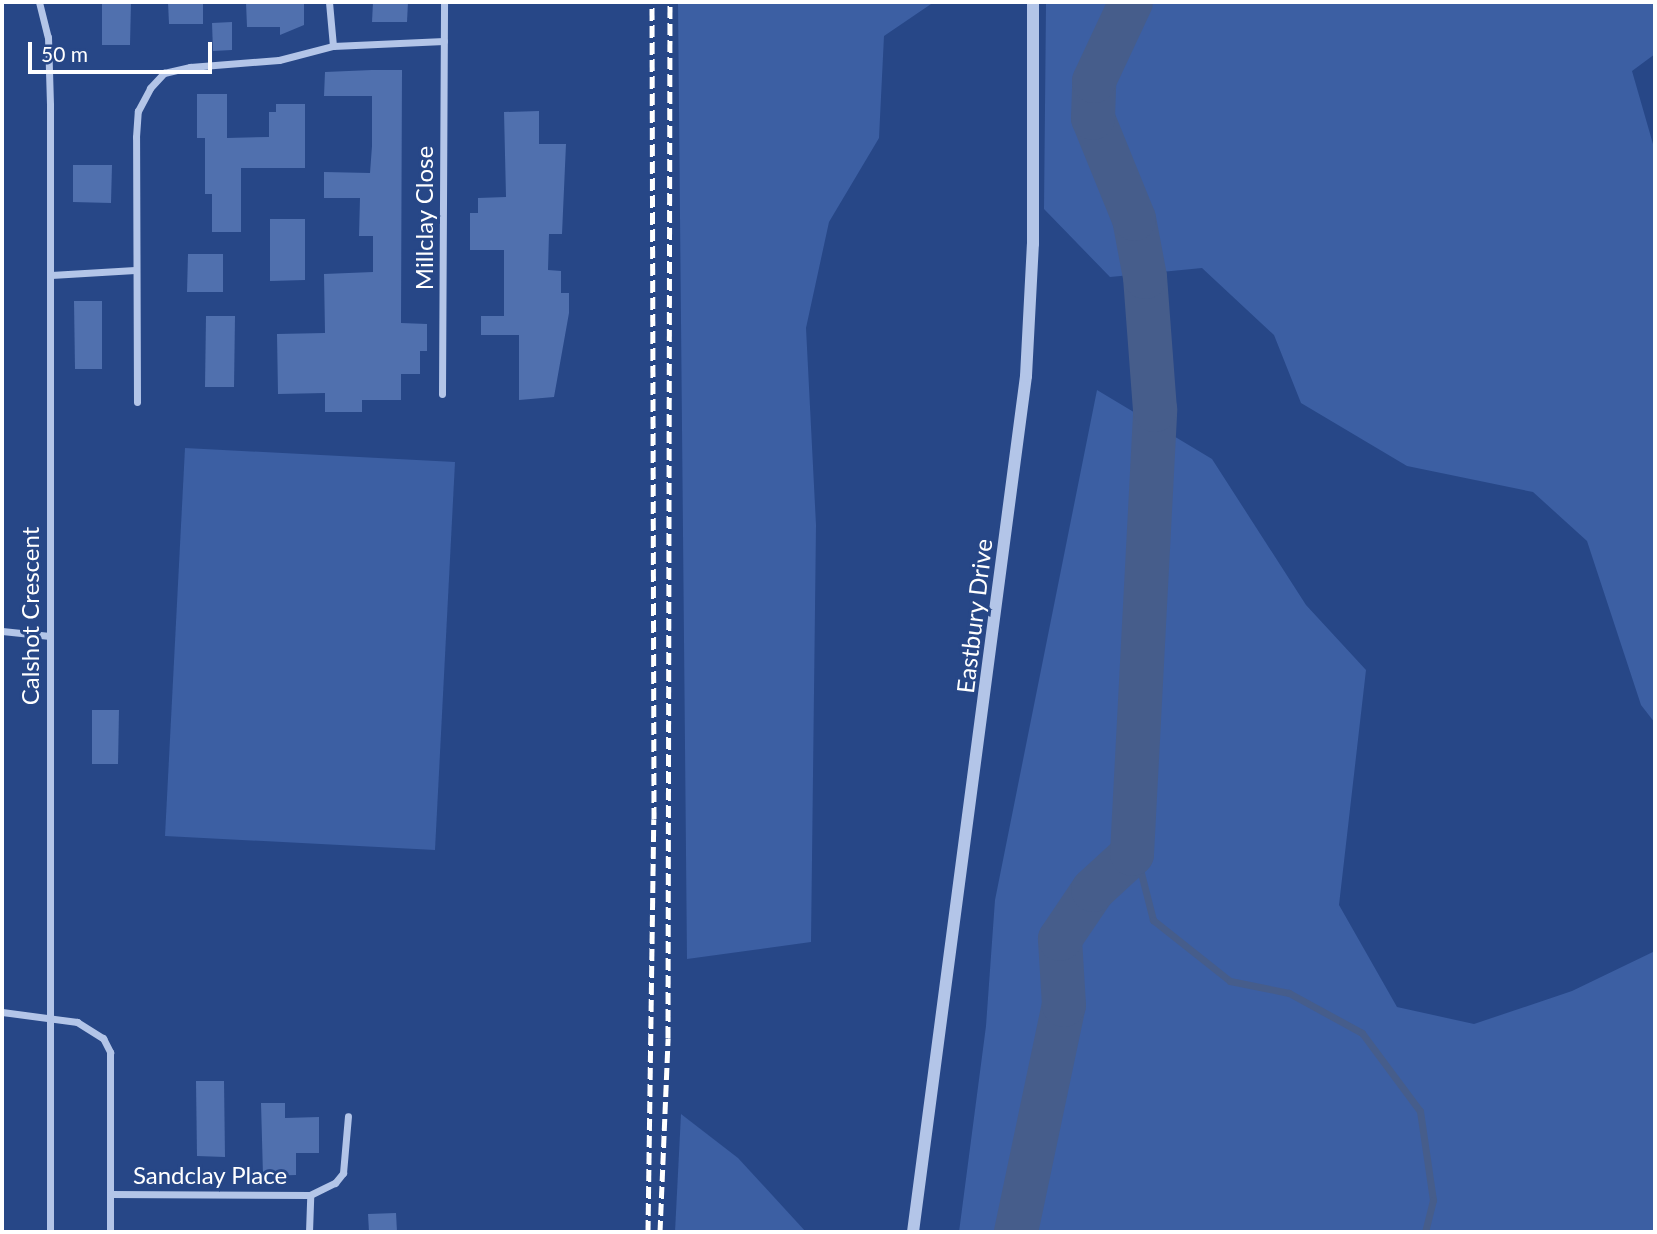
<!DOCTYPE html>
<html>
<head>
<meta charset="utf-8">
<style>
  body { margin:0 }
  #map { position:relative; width:1657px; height:1234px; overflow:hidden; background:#274787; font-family:Lato,sans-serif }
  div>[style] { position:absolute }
  .green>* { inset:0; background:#3c5fa3 }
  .stream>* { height:7px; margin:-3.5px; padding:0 3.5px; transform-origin:3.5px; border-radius:3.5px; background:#465d8b }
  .river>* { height:44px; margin:-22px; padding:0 22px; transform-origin:22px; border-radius:22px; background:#465d8b }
  .building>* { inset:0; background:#5070ae }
  .minor>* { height:7px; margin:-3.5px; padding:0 3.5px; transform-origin:3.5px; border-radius:3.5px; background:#b3c5e8 }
  .tertiary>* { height:12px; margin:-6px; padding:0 6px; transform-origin:6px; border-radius:6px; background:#b3c5e8 }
  .rail>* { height:5px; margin-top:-2.5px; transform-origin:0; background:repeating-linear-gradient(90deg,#fff 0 12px,transparent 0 17px) }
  span { translate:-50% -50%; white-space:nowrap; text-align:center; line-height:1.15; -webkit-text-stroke:6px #274787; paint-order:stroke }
  .street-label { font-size:24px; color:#fff }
  .frame { position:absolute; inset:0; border:4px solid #fff; pointer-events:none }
  .scale { position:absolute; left:28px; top:42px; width:184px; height:32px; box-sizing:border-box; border:4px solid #fff; border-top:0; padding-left:9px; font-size:21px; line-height:24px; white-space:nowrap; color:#fff; -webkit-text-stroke:5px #274787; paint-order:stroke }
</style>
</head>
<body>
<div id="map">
  <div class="green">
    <div style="clip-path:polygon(678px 2px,934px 2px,884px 36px,879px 138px,829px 222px,806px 328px,816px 525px,811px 942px,687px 959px)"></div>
    <div style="clip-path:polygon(1042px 2px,1655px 2px,1655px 54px,1632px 71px,1655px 151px,1655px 723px,1641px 705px,1587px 541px,1533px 492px,1407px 466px,1301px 403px,1274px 335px,1202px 268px,1110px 277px,1044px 209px,1046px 4px)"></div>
    <div style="clip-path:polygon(1097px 390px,1212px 459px,1306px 605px,1366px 670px,1339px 905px,1397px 1007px,1474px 1024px,1572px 991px,1655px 951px,1655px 1232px,959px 1232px,986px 1026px,995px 900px)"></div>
    <div style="clip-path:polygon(185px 448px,455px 462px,435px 850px,165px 836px)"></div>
    <div style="clip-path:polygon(681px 1114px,738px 1158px,806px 1232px,675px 1232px)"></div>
  </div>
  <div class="stream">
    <div style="left:1132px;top:854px;width:13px;rotate:58deg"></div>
    <div style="left:1139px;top:865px;width:57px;rotate:75.7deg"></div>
    <div style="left:1153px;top:920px;width:98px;rotate:38.4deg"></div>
    <div style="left:1230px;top:981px;width:60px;rotate:11.5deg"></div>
    <div style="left:1289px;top:993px;width:83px;rotate:28.7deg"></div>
    <div style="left:1362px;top:1033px;width:97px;rotate:53.4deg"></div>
    <div style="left:1420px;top:1111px;width:90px;rotate:81.7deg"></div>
    <div style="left:1433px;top:1200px;width:33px;rotate:104deg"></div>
  </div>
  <div class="river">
    <div style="left:1016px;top:1232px;width:232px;rotate:-78.1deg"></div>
    <div style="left:1064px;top:1005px;width:66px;rotate:-93.5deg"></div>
    <div style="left:1060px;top:939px;width:59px;rotate:-56deg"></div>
    <div style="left:1093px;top:890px;width:53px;rotate:-42.7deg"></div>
    <div style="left:1132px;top:854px;width:445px;rotate:-87deg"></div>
    <div style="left:1155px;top:410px;width:133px;rotate:-94.3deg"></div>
    <div style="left:1145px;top:277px;width:59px;rotate:-100.7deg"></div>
    <div style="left:1134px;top:219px;width:109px;rotate:-112.1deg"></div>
    <div style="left:1093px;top:118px;width:37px;rotate:-88deg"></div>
    <div style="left:1094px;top:81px;width:87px;rotate:-64.9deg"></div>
  </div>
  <div class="building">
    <div style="clip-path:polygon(102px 2px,131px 2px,130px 45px,102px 45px)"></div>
    <div style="clip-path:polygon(168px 2px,203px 2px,203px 24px,169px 24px)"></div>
    <div style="clip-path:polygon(246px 2px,304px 2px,304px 25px,280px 35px,280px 27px,247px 27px)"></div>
    <div style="clip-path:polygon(373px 2px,408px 2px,407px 22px,372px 22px)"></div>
    <div style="clip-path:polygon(232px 22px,232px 50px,213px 51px,212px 23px)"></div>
    <div style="clip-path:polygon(372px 70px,402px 70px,401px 323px,427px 324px,427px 351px,420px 351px,420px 374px,401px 374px,401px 400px,362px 400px,362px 412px,325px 412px,325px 393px,278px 394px,277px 334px,325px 333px,324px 274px,373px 272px,373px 236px,359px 236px,360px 198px,324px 198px,324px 172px,370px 173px,372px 146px,372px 96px,324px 96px,325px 72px)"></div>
    <div style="clip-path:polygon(197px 94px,227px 94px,227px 138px,269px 137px,269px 112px,276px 112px,276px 104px,305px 104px,305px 168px,241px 168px,241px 232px,212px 232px,212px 194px,205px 194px,205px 138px,197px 138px)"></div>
    <div style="clip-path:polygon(539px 111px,539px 144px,566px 144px,562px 234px,549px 234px,548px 270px,561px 271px,561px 293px,569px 293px,569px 313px,554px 397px,519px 400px,519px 335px,481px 335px,481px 316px,504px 316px,504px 250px,470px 250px,470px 213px,478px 213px,478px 198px,506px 197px,504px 112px)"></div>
    <div style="clip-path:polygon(73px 165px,112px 165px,111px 203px,73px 202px)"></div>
    <div style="clip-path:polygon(270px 219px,305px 219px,305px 280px,270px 281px)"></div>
    <div style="clip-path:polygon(188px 254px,223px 254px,223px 292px,187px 292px)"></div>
    <div style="clip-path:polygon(74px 301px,102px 301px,102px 369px,75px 369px)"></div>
    <div style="clip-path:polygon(206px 316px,235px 316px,234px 387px,205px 387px)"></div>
    <div style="clip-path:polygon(92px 710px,119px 710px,118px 764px,92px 764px)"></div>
    <div style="clip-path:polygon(196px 1081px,224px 1081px,225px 1157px,197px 1156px)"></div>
    <div style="clip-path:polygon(261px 1103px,285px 1103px,285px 1118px,319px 1117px,319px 1153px,296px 1153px,296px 1175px,263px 1176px)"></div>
    <div style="clip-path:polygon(396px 1213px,397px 1232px,369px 1232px,368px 1214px)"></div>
  </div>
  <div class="minor">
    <div style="left:39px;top:2px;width:36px;rotate:76deg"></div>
    <div style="left:48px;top:37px;width:68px;rotate:88.3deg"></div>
    <div style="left:50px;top:105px;width:1127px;rotate:90deg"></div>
    <div style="left:329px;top:2px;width:44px;rotate:84.8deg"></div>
    <div style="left:51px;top:275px;width:84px;rotate:-3.4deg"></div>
    <div style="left:442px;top:394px;width:392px;rotate:-89.7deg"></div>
    <div style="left:137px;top:402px;width:265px;rotate:-90.2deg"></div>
    <div style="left:136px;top:137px;width:26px;rotate:-86deg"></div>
    <div style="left:138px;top:111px;width:26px;rotate:-62deg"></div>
    <div style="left:150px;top:88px;width:21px;rotate:-47deg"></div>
    <div style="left:164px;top:73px;width:27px;rotate:-13deg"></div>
    <div style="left:190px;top:67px;width:89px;rotate:-4.5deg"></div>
    <div style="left:279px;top:60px;width:56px;rotate:-14.5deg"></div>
    <div style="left:333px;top:46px;width:111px;rotate:-2.6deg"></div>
    <div style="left:2px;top:631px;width:48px;rotate:5.9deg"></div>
    <div style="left:2px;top:1012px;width:76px;rotate:7.6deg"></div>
    <div style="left:77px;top:1022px;width:31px;rotate:32deg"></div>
    <div style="left:103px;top:1038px;width:16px;rotate:63deg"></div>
    <div style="left:110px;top:1052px;width:180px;rotate:90deg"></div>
    <div style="left:110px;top:1194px;width:200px;rotate:0.3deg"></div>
    <div style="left:310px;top:1195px;width:28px;rotate:-26deg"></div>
    <div style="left:335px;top:1183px;width:13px;rotate:-51deg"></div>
    <div style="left:343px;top:1173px;width:57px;rotate:-85deg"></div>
    <div style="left:309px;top:1232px;width:37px;rotate:-88deg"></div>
  </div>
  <div class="tertiary">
    <div style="left:913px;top:1232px;width:863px;rotate:-82.48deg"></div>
    <div style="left:1026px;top:376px;width:132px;rotate:-87deg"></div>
    <div style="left:1033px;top:244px;width:242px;rotate:-90deg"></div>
  </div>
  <div class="rail">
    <div style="left:648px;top:1232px;width:413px;rotate:-89.2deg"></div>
    <div style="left:654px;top:819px;width:817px;rotate:-90.14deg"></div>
    <div style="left:660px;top:1232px;width:194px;rotate:-87.6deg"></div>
    <div style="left:668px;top:1038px;width:1036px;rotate:-89.89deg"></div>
  </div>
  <div class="street-label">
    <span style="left:424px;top:218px;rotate:-90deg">Millclay Close</span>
    <span style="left:30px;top:616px;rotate:-90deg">Calshot Crescent</span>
    <span style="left:974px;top:616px;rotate:-83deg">Eastbury Drive</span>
    <span style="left:210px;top:1175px">Sandclay Place</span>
  </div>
  <div class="frame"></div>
  <div class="scale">50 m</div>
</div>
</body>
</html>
